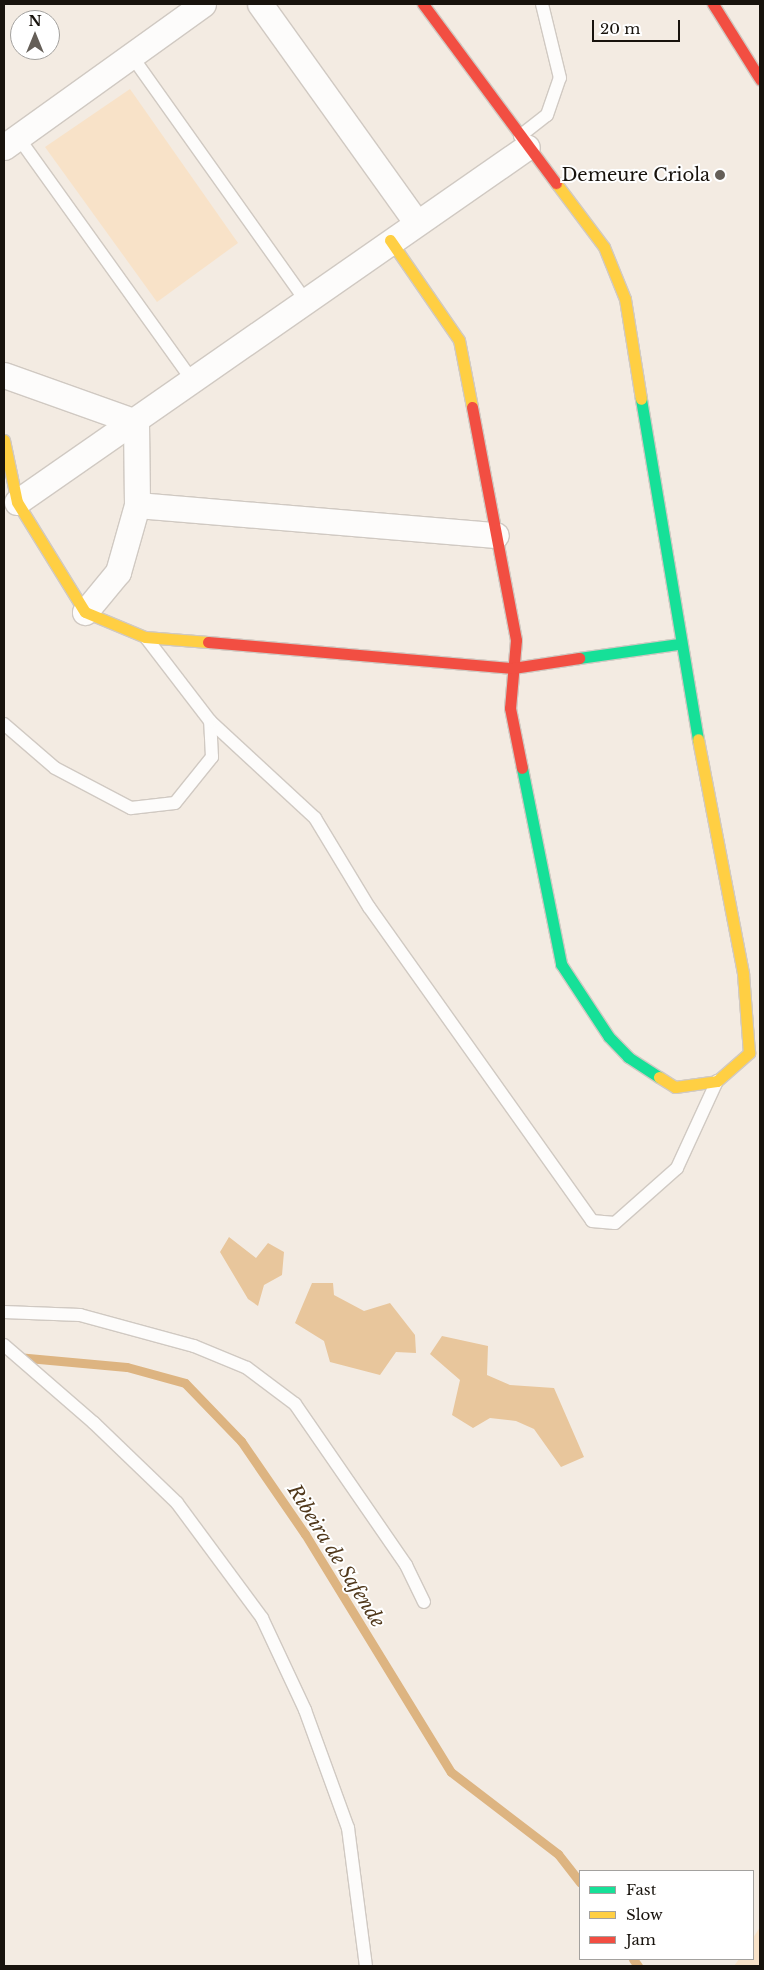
<!DOCTYPE html>
<html>
<head>
<meta charset="utf-8">
<style>
  body { margin:0 }
  #map { position:relative; width:764px; height:1970px; overflow:hidden; background:#f3ebe2; font-family:"Libre Baskerville",serif }
  div>[style] { position:absolute }
  .green>* { inset:0; background:#f8e2c8 }
  .forest>* { inset:0; background:#e8c69c }
  .stream>* { height:9px; margin:-4.5px; padding:0 4.5px; transform-origin:4.5px; border-radius:4.5px; background:#ddb481 }
  .roads { filter:drop-shadow(1px 0 #d0c9c2) drop-shadow(-1px 0 #d0c9c2) drop-shadow(0 1px #d0c9c2) drop-shadow(0 -1px #d0c9c2) }
  .lane>* { height:12px; margin:-6px; padding:0 6px; transform-origin:6px; border-radius:6px; background:#fdfcfb }
  .street>* { height:25px; margin:-12.5px; padding:0 12.5px; transform-origin:12.5px; border-radius:12.5px; background:#fdfcfb }
  .fast>* { height:11px; margin:-5.5px; padding:0 5.5px; transform-origin:5.5px; border-radius:5.5px; background:#16e098 }
  .slow>* { height:11px; margin:-5.5px; padding:0 5.5px; transform-origin:5.5px; border-radius:5.5px; background:#ffcf43 }
  .jam>* { height:11px; margin:-5.5px; padding:0 5.5px; transform-origin:5.5px; border-radius:5.5px; background:#f24e42 }
  .dots>* { width:14px; height:14px; translate:-50% -50%; box-sizing:border-box; border:2px solid #fff; border-radius:50% }
  span { translate:-50% -50%; white-space:nowrap; text-align:center; line-height:1.15; -webkit-text-stroke:4px #fff; paint-order:stroke }
  .poi-label { font-size:18px; color:#18130d }
  .right { translate:-100% -50%; text-align:right }
  .water-label { font-size:19px; color:#50381b; font-style:italic }
  .frame { position:absolute; inset:0; border:5px solid #18130d; pointer-events:none }
  .legend { position:absolute; left:579px; top:1870px; width:175px; height:90px; box-sizing:border-box; background:#fff; border:1px solid #a3a19e; margin:0; padding:6px 9px; list-style:none; font-size:15px; color:#18130d }
  .legend li { display:flex; align-items:center; gap:10px; height:25px }
  .legend b { width:25px; border:1px solid #a3a19e }
  .north { position:absolute; left:10px; top:10px; width:50px; height:50px; box-sizing:border-box; background:#fff; border:1px solid #a3a19e; border-radius:50%; rotate:0deg; font-size:14px; font-weight:700; line-height:20px; text-align:center; color:#18130d }
  .north::after { content:''; display:block; margin:auto; width:18px; height:22px; background:#655f58; clip-path:polygon(50% 0,100% 100%,50% 72%,0 100%) }
  .scale { position:absolute; left:592px; top:20px; width:88px; height:22px; box-sizing:border-box; border:2px solid #18130d; border-top:0; padding-left:6px; font-size:15px; line-height:18px; white-space:nowrap; color:#18130d; -webkit-text-stroke:4px #fff; paint-order:stroke }
</style>
</head>
<body>
<div id="map">
  <div class="green">
    <div style="clip-path:polygon(130px 89px,238px 243px,157px 302px,45px 147px)"></div>
    <div style="clip-path:polygon(760px 1927px,760px 1966px,734px 1966px,739px 1959px,753px 1959px,753px 1938px)"></div>
  </div>
  <div class="forest">
    <div style="clip-path:polygon(229px 1237px,256px 1258px,268px 1243px,284px 1252px,282px 1275px,264px 1285px,258px 1306px,248px 1299px,220px 1252px)"></div>
    <div style="clip-path:polygon(312px 1283px,333px 1283px,334px 1295px,364px 1311px,390px 1303px,415px 1335px,416px 1353px,396px 1352px,380px 1375px,330px 1362px,324px 1341px,295px 1323px)"></div>
    <div style="clip-path:polygon(442px 1336px,488px 1346px,487px 1375px,510px 1385px,554px 1388px,584px 1457px,561px 1467px,534px 1429px,516px 1421px,490px 1418px,473px 1428px,452px 1415px,460px 1380px,430px 1354px)"></div>
  </div>
  <div class="stream">
    <div style="left:17px;top:1357px;width:110px;rotate:5.2deg"></div>
    <div style="left:127px;top:1367px;width:60px;rotate:15.4deg"></div>
    <div style="left:185px;top:1383px;width:81px;rotate:46deg"></div>
    <div style="left:241px;top:1441px;width:113px;rotate:55.5deg"></div>
    <div style="left:305px;top:1534px;width:279px;rotate:58.5deg"></div>
    <div style="left:451px;top:1772px;width:135px;rotate:37.5deg"></div>
    <div style="left:558px;top:1854px;width:36px;rotate:52deg"></div>
    <div style="left:633px;top:1959px;width:9px;rotate:54deg"></div>
  </div>
  <div class="roads">
    <div class="lane">
      <div style="left:131px;top:55px;width:301px;rotate:54.6deg"></div>
      <div style="left:520px;top:136px;width:34px;rotate:-38deg"></div>
      <div style="left:547px;top:115px;width:39px;rotate:-71deg"></div>
      <div style="left:560px;top:78px;width:76px;rotate:-103.7deg"></div>
      <div style="left:18px;top:137px;width:299px;rotate:54.4deg"></div>
      <div style="left:210px;top:721px;width:143px;rotate:42.7deg"></div>
      <div style="left:315px;top:818px;width:104px;rotate:58.8deg"></div>
      <div style="left:369px;top:907px;width:385px;rotate:54.6deg"></div>
      <div style="left:592px;top:1221px;width:23px;rotate:5deg"></div>
      <div style="left:615px;top:1223px;width:83px;rotate:-41.6deg"></div>
      <div style="left:677px;top:1168px;width:96px;rotate:-65.3deg"></div>
      <div style="left:4px;top:724px;width:67px;rotate:40.8deg"></div>
      <div style="left:55px;top:768px;width:86px;rotate:27.8deg"></div>
      <div style="left:131px;top:808px;width:44px;rotate:-6.5deg"></div>
      <div style="left:175px;top:803px;width:59px;rotate:-51.2deg"></div>
      <div style="left:212px;top:757px;width:36px;rotate:-93deg"></div>
      <div style="left:210px;top:721px;width:103px;rotate:-127.5deg"></div>
      <div style="left:4px;top:1312px;width:76px;rotate:2.3deg"></div>
      <div style="left:80px;top:1315px;width:118px;rotate:15.2deg"></div>
      <div style="left:194px;top:1346px;width:57px;rotate:22.5deg"></div>
      <div style="left:247px;top:1368px;width:60px;rotate:36.9deg"></div>
      <div style="left:295px;top:1404px;width:196px;rotate:55.4deg"></div>
      <div style="left:406px;top:1565px;width:41px;rotate:64.1deg"></div>
      <div style="left:4px;top:1345px;width:119px;rotate:40.9deg"></div>
      <div style="left:94px;top:1423px;width:115px;rotate:43.9deg"></div>
      <div style="left:177px;top:1503px;width:143px;rotate:53.5deg"></div>
      <div style="left:262px;top:1618px;width:102px;rotate:64.9deg"></div>
      <div style="left:305px;top:1710px;width:126px;rotate:70deg"></div>
      <div style="left:348px;top:1828px;width:139px;rotate:82.6deg"></div>
    </div>
    <div class="street">
      <div style="left:260px;top:4px;width:268px;rotate:54.4deg"></div>
      <div style="left:4px;top:147px;width:245px;rotate:-35.7deg"></div>
      <div style="left:4px;top:375px;width:140px;rotate:19.6deg"></div>
      <div style="left:136px;top:422px;width:83px;rotate:89.3deg"></div>
      <div style="left:137px;top:505px;width:70px;rotate:105.8deg"></div>
      <div style="left:118px;top:572px;width:52px;rotate:129.5deg"></div>
      <div style="left:17px;top:502px;width:621px;rotate:-34.84deg"></div>
      <div style="left:137px;top:505px;width:360px;rotate:4.8deg"></div>
    </div>
    <div class="fast">
      <div style="left:641px;top:399px;width:345px;rotate:80.5deg"></div>
      <div style="left:579px;top:658px;width:101px;rotate:-8deg"></div>
      <div style="left:522px;top:768px;width:200px;rotate:78.7deg"></div>
      <div style="left:561px;top:964px;width:87px;rotate:56.7deg"></div>
      <div style="left:609px;top:1037px;width:28px;rotate:46deg"></div>
      <div style="left:628px;top:1057px;width:37px;rotate:33deg"></div>
    </div>
    <div class="slow">
      <div style="left:556px;top:183px;width:80px;rotate:53.1deg"></div>
      <div style="left:604px;top:247px;width:56px;rotate:68deg"></div>
      <div style="left:625px;top:299px;width:101px;rotate:80.9deg"></div>
      <div style="left:390px;top:240px;width:121px;rotate:55.4deg"></div>
      <div style="left:459px;top:340px;width:68px;rotate:79deg"></div>
      <div style="left:4px;top:440px;width:63px;rotate:78.2deg"></div>
      <div style="left:17px;top:502px;width:129px;rotate:58.3deg"></div>
      <div style="left:85px;top:612px;width:65px;rotate:22.6deg"></div>
      <div style="left:145px;top:637px;width:63px;rotate:4.5deg"></div>
      <div style="left:659px;top:1077px;width:19px;rotate:32deg"></div>
      <div style="left:675px;top:1087px;width:42px;rotate:-8.1deg"></div>
      <div style="left:717px;top:1081px;width:43px;rotate:-41.2deg"></div>
      <div style="left:749px;top:1053px;width:80px;rotate:-94.3deg"></div>
      <div style="left:743px;top:973px;width:238px;rotate:-100.9deg"></div>
    </div>
    <div class="jam">
      <div style="left:423px;top:4px;width:223px;rotate:53.4deg"></div>
      <div style="left:713px;top:4px;width:89px;rotate:57.9deg"></div>
      <div style="left:472px;top:407px;width:237px;rotate:79.3deg"></div>
      <div style="left:516px;top:640px;width:68px;rotate:95deg"></div>
      <div style="left:510px;top:708px;width:61px;rotate:78.7deg"></div>
      <div style="left:208px;top:642px;width:306px;rotate:4.9deg"></div>
      <div style="left:513px;top:668px;width:67px;rotate:-8.6deg"></div>
    </div>
  </div>
  <div class="dots">
    <div style="left:720px;top:175px;background:#655f58"></div>
  </div>
  <div class="poi-label">
    <span class="right" style="left:710px;top:175px">Demeure Criola</span>
  </div>
  <div class="water-label">
    <span style="left:336px;top:1556px;rotate:58deg">Ribeira de Safende</span>
  </div>
  <div class="frame"></div>
  <ul class="legend">
  <li><b style="height:6px;background:#16e098"></b>Fast</li>
  <li><b style="height:6px;background:#ffcf43"></b>Slow</li>
  <li><b style="height:6px;background:#f24e42"></b>Jam</li>
  </ul>
  <div class="north">N</div>
  <div class="scale">20 m</div>
</div>
</body>
</html>
